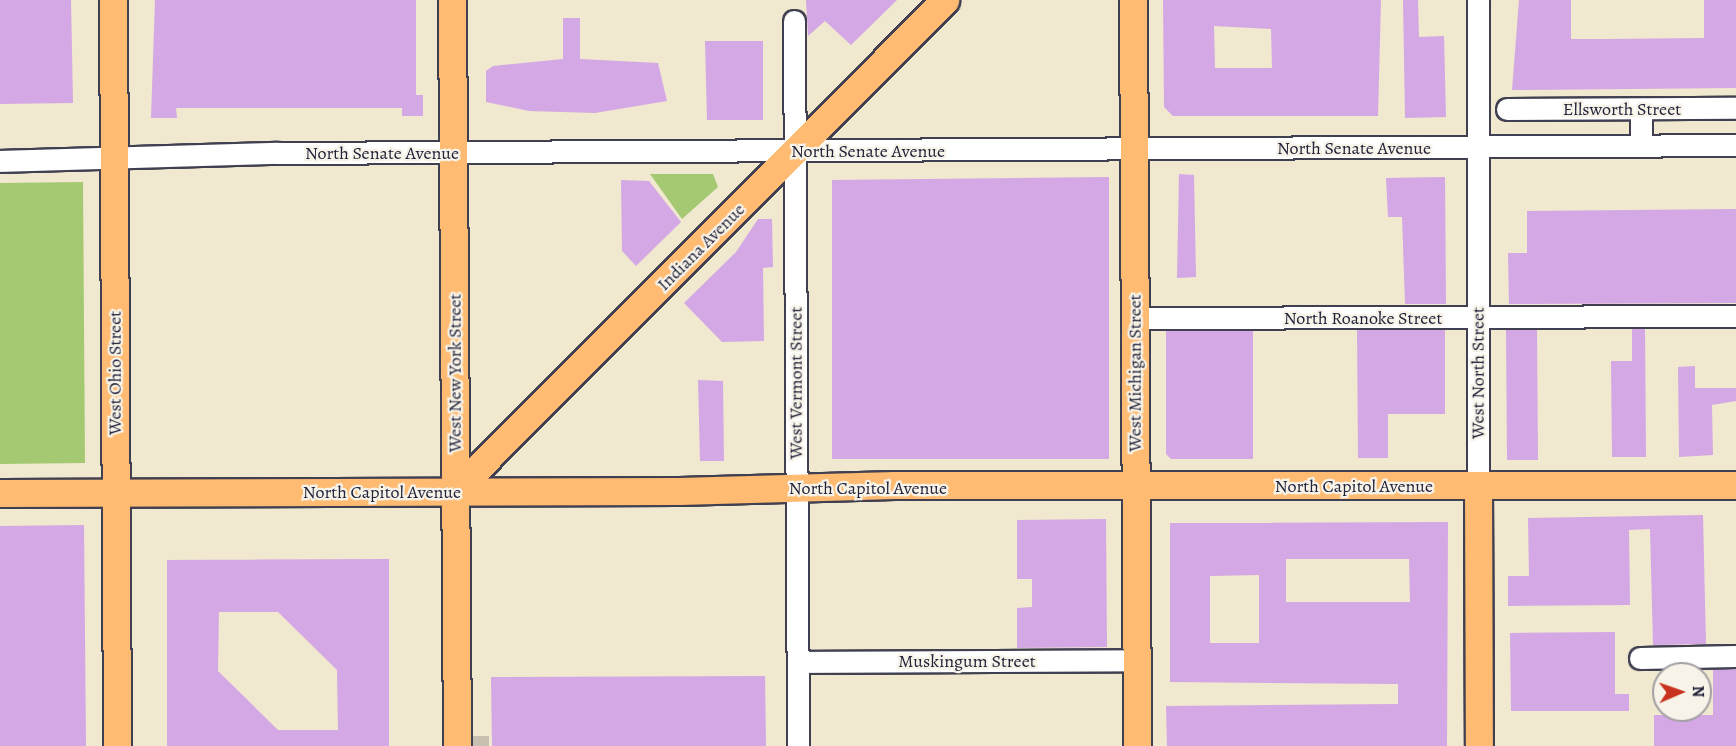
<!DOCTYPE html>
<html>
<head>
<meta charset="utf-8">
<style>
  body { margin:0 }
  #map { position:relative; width:1736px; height:746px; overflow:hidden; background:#f0e8cf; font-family:Alegreya,serif }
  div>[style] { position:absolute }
  .green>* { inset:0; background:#a5c973 }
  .building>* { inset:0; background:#d3a8e4 }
  .minor-tunnel>* { height:21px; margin-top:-10.5px; transform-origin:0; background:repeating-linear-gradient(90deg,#c7c0b1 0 21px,transparent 0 31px) }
  .roads { filter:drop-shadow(2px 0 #414051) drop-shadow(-2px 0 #414051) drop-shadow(0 2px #414051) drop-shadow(0 -2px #414051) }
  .minor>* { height:21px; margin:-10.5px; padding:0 10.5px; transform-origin:10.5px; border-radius:10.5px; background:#fff }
  .major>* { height:27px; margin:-13.5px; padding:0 13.5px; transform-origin:13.5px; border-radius:13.5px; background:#ffbb71 }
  span { translate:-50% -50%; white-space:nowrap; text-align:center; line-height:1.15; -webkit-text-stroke:4.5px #f7f3e8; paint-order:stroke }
  .street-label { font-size:18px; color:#22223b }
  .north { position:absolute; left:1652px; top:662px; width:60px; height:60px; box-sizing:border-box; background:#f7f3e8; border:2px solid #a29fa3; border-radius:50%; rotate:88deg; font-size:16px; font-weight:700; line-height:24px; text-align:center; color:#22223b }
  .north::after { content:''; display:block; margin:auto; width:21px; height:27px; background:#c8321e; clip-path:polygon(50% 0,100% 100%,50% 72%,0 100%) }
</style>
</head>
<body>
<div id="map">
  <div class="green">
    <div style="clip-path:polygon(650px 174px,713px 174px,718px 187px,682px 219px)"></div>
    <div style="clip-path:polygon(83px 182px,85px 463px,0 464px,0 183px)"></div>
  </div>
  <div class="building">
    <div style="clip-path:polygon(0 0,71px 0,73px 103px,0 104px)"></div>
    <div style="clip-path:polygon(155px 0,416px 0,416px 95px,423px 95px,423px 116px,402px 116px,402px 108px,176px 108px,177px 118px,151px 118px)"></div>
    <div style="clip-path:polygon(806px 0,897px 0,851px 45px,825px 21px,808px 36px)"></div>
    <div style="clip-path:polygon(evenodd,1163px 0,1381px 0,1378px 116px,1173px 116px,1164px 107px,1163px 0,1214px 26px,1271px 29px,1272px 68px,1215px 68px,1214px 26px)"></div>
    <div style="clip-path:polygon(1403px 0,1418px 0,1419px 37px,1444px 36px,1446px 117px,1405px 118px)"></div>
    <div style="clip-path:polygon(1519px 0,1571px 0,1571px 39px,1608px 39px,1704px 38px,1704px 0,1736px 0,1736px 88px,1512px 90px)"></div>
    <div style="clip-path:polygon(563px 18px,580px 18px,580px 59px,658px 63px,667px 101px,595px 113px,529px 111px,486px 102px,486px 71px,493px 66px,563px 59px)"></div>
    <div style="clip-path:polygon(705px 41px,763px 41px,763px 120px,707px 120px)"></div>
    <div style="clip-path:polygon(1179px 174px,1194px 175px,1196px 277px,1177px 278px)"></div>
    <div style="clip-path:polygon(1109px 177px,1109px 459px,832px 459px,832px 180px)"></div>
    <div style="clip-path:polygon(1445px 177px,1446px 304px,1405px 304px,1402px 217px,1388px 217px,1386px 178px)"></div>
    <div style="clip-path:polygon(621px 180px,649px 181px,681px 222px,636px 266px,622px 251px)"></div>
    <div style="clip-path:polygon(1736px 209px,1736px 303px,1509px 304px,1508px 253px,1527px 253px,1527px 211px)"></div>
    <div style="clip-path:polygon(758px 219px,772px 219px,773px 267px,763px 268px,764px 341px,722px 342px,684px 303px,736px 252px)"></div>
    <div style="clip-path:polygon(1537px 329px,1538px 460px,1507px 460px,1506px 330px)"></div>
    <div style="clip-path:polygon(1632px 329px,1645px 329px,1646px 457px,1612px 457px,1611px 361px,1632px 361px)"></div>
    <div style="clip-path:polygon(1253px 330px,1253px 459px,1171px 459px,1166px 454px,1166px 331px)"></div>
    <div style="clip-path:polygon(1357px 330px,1445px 330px,1445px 414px,1388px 414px,1388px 458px,1358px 458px)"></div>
    <div style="clip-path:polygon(1695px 366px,1695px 388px,1736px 388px,1736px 401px,1712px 405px,1713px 455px,1679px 457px,1678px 367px)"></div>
    <div style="clip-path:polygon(698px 380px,723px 381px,724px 461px,700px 461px)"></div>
    <div style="clip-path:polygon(1703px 515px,1706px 644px,1653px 645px,1650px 529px,1629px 530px,1630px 605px,1508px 606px,1508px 576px,1529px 576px,1528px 518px)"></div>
    <div style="clip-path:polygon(1106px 519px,1107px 647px,1017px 648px,1017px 608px,1032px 607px,1032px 579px,1017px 579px,1017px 520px)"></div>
    <div style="clip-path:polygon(evenodd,1448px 522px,1447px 746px,1167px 746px,1166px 706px,1398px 704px,1398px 684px,1170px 682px,1170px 523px,1448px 522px,1286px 559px,1409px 559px,1410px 602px,1286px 602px,1286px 559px,1448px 522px,1259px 575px,1259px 643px,1210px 643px,1210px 576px,1259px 575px)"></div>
    <div style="clip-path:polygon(84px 525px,86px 746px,0 746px,0 526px)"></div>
    <div style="clip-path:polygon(evenodd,389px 559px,389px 746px,167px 746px,167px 560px,389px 559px,219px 612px,278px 612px,337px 670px,338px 730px,278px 730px,218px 671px,219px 612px)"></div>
    <div style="clip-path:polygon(1615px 632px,1615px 694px,1629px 694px,1629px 711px,1511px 711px,1510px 633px)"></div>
    <div style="clip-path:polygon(1713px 669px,1736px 669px,1736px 746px,1654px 746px,1654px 715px,1713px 715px)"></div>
    <div style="clip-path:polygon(765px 676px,766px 746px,492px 746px,491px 677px)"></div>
  </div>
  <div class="minor-tunnel">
    <div style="left:468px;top:746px;width:24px"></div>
  </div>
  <div class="roads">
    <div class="minor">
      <div style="left:794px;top:21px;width:725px;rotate:89.68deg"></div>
      <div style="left:1507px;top:109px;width:229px;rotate:-0.3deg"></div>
      <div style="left:1641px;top:146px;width:37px;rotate:-90deg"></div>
      <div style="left:0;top:161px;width:276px;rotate:-1.7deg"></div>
      <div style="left:276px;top:153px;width:1460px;rotate:-0.31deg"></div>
      <div style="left:1135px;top:318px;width:601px;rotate:-0.19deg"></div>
      <div style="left:1478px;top:486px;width:486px;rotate:-90deg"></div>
      <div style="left:1640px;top:658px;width:96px;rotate:-1.2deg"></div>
      <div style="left:798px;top:662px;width:338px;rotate:-0.3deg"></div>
    </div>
    <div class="major">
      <div style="left:113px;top:0;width:746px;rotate:89.69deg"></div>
      <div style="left:452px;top:0;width:746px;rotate:89.62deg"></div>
      <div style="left:1133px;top:0;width:746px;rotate:89.69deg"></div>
      <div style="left:1478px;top:486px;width:260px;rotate:89.8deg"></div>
      <div style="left:455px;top:491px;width:694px;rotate:-45.06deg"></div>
      <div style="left:0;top:493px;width:679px;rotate:-0.17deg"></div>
      <div style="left:679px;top:491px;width:215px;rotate:-1.6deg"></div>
      <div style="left:894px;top:485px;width:842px"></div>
    </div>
  </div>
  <div class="street-label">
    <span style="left:1622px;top:109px">Ellsworth Street</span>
    <span style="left:1354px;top:148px">North Senate Avenue</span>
    <span style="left:868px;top:151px">North Senate Avenue</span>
    <span style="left:382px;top:153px">North Senate Avenue</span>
    <span style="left:701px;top:247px;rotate:-45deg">Indiana Avenue</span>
    <span style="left:1363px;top:318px">North Roanoke Street</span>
    <span style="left:115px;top:373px;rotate:-90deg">West Ohio Street</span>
    <span style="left:455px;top:373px;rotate:-90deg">West New York Street</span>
    <span style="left:1135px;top:373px;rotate:-90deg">West Michigan Street</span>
    <span style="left:1478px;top:373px;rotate:-90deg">West North Street</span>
    <span style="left:796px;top:383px;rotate:-90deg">West Vermont Street</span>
    <span style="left:1354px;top:486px">North Capitol Avenue</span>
    <span style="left:868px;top:488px">North Capitol Avenue</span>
    <span style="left:382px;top:492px">North Capitol Avenue</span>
    <span style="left:967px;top:661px">Muskingum Street</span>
  </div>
  <div class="north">N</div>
</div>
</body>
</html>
